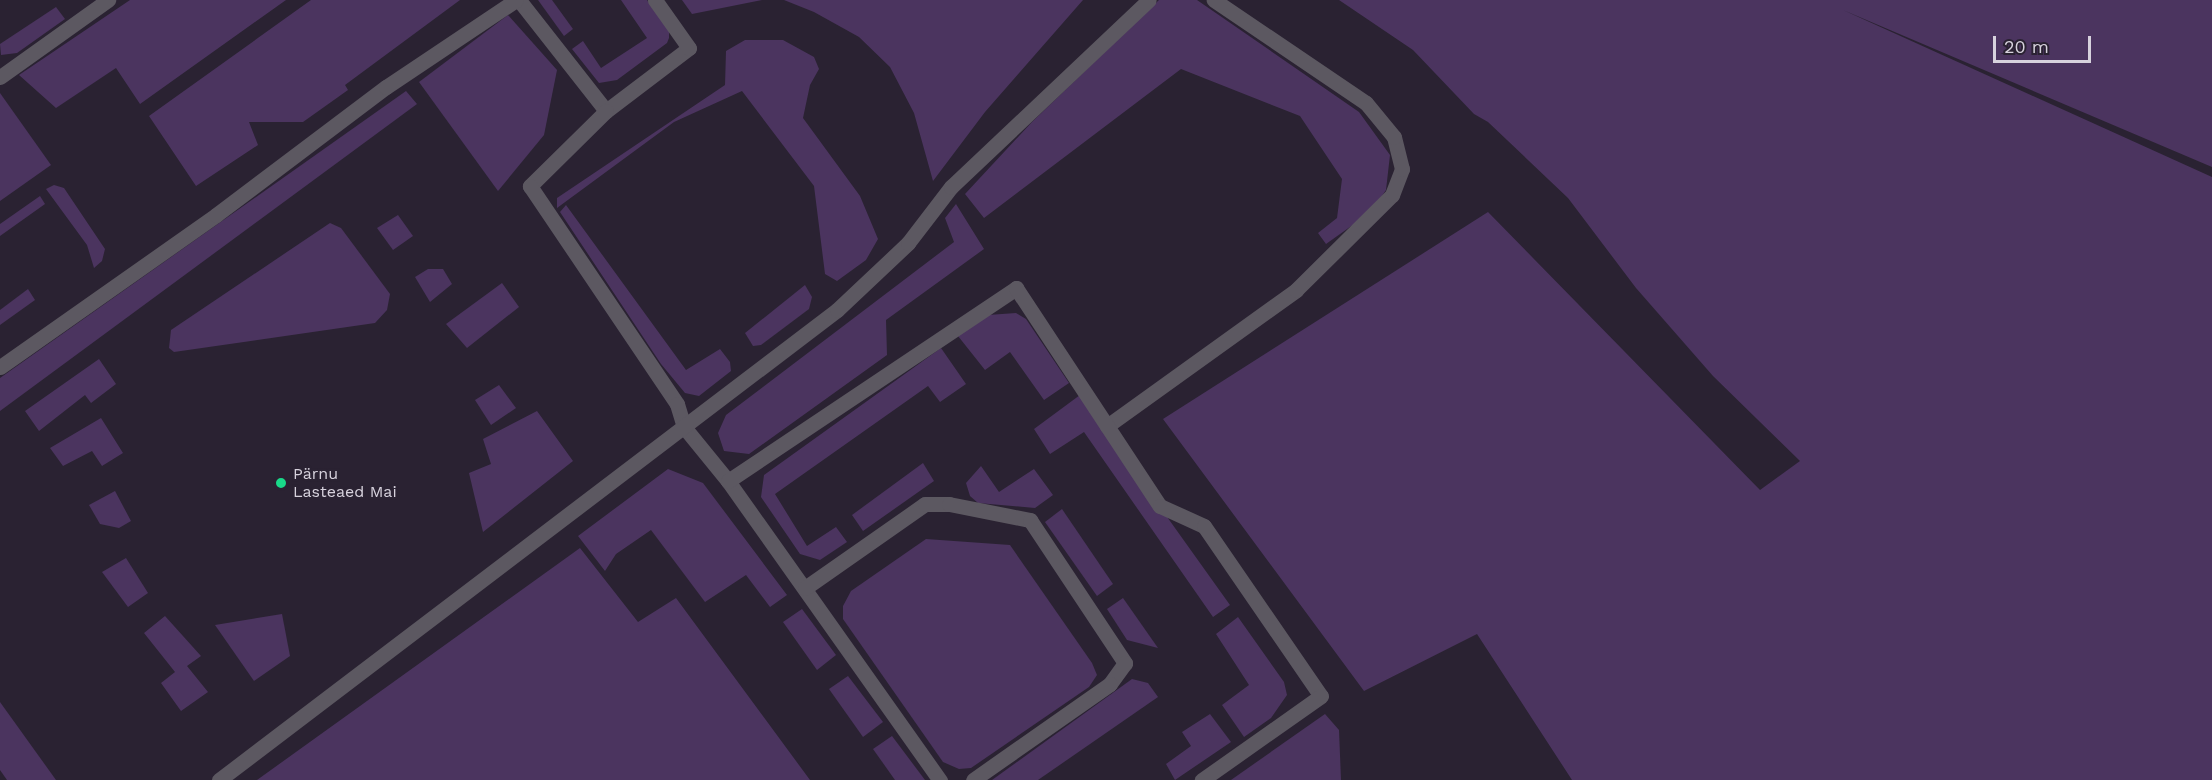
<!DOCTYPE html>
<html>
<head>
<meta charset="utf-8">
<style>
  body { margin:0 }
  #map { position:relative; width:2212px; height:780px; overflow:hidden; background:#2a2232; font-family:"Work Sans",sans-serif }
  div>[style] { position:absolute }
  .green>* { inset:0; background:#4b345f }
  .street>* { height:15px; margin:-7.5px; padding:0 7.5px; transform-origin:7.5px; border-radius:7.5px; background:#5c5861 }
  .dots>* { width:16px; height:16px; translate:-50% -50%; box-sizing:border-box; border:3px solid #2a2232; border-radius:50% }
  span { translate:-50% -50%; white-space:nowrap; text-align:center; line-height:1.15; -webkit-text-stroke:5px #2a2232; paint-order:stroke }
  .poi-label { font-size:16px; color:#d7d2dd }
  .left { translate:0 -50%; text-align:left }
  .scale { position:absolute; left:1993px; top:36px; width:98px; height:27px; box-sizing:border-box; border:3px solid #d7d2dd; border-top:0; padding-left:8px; font-size:18px; line-height:21px; white-space:nowrap; color:#d7d2dd; -webkit-text-stroke:4px #2a2232; paint-order:stroke }
</style>
</head>
<body>
<div id="map">
  <div class="green">
    <div style="clip-path:polygon(130px 0,286px 0,140px 104px,116px 68px,56px 108px,19px 75px)"></div>
    <div style="clip-path:polygon(311px 0,460px 0,345px 85px,348px 90px,303px 122px,249px 122px,258px 145px,196px 186px,149px 116px)"></div>
    <div style="clip-path:polygon(538px 0,552px 0,573px 29px,564px 36px)"></div>
    <div style="clip-path:polygon(621px 0,647px 0,669px 31px,669px 38px,667px 43px,617px 80px,599px 83px,572px 49px,583px 41px,601px 68px,647px 38px)"></div>
    <div style="clip-path:polygon(682px 0,762px 0,692px 14px)"></div>
    <div style="clip-path:polygon(784px 0,1083px 0,985px 112px,933px 181px,914px 113px,890px 67px,859px 37px,814px 12px)"></div>
    <div style="clip-path:polygon(1159px 0,1197px 0,1359px 112px,1390px 155px,1386px 190px,1371px 212px,1326px 244px,1318px 233px,1337px 218px,1342px 179px,1300px 116px,1181px 69px,984px 218px,965px 194px,1032px 122px)"></div>
    <div style="clip-path:polygon(1339px 0,2212px 0,2212px 167px,1843px 10px,2212px 177px,2212px 780px,1572px 780px,1477px 634px,1364px 691px,1163px 419px,1488px 212px,1760px 490px,1800px 461px,1713px 376px,1636px 288px,1568px 198px,1488px 122px,1474px 114px,1413px 50px)"></div>
    <div style="clip-path:polygon(56px 7px,65px 19px,17px 53px,1px 55px,0 44px)"></div>
    <div style="clip-path:polygon(508px 15px,557px 70px,544px 135px,498px 191px,419px 82px)"></div>
    <div style="clip-path:polygon(745px 40px,783px 40px,814px 57px,819px 69px,810px 85px,803px 118px,860px 196px,878px 239px,866px 260px,837px 281px,825px 274px,814px 186px,742px 91px,674px 122px,557px 208px,557px 198px,725px 85px,726px 51px)"></div>
    <div style="clip-path:polygon(406px 91px,417px 104px,0 411px,0 378px)"></div>
    <div style="clip-path:polygon(0 93px,51px 165px,0 201px)"></div>
    <div style="clip-path:polygon(54px 185px,64px 188px,105px 249px,102px 261px,94px 268px,87px 245px,46px 189px)"></div>
    <div style="clip-path:polygon(40px 196px,45px 204px,0 236px,0 224px)"></div>
    <div style="clip-path:polygon(956px 204px,984px 249px,886px 320px,887px 355px,749px 454px,724px 451px,718px 433px,726px 415px,954px 242px,945px 218px)"></div>
    <div style="clip-path:polygon(566px 205px,686px 370px,720px 349px,730px 362px,731px 371px,699px 396px,685px 393px,661px 364px,560px 212px)"></div>
    <div style="clip-path:polygon(398px 215px,413px 236px,393px 250px,377px 228px)"></div>
    <div style="clip-path:polygon(330px 223px,341px 228px,390px 294px,387px 310px,375px 323px,174px 352px,169px 348px,171px 330px)"></div>
    <div style="clip-path:polygon(428px 269px,443px 269px,452px 284px,430px 302px,415px 277px)"></div>
    <div style="clip-path:polygon(502px 283px,519px 307px,467px 348px,446px 324px)"></div>
    <div style="clip-path:polygon(805px 285px,812px 297px,809px 309px,761px 345px,753px 346px,745px 333px)"></div>
    <div style="clip-path:polygon(28px 289px,35px 300px,0 325px,0 310px)"></div>
    <div style="clip-path:polygon(1016px 313px,1026px 319px,1069px 383px,1044px 400px,1010px 352px,985px 370px,958px 336px,988px 315px)"></div>
    <div style="clip-path:polygon(941px 348px,966px 384px,940px 402px,928px 386px,775px 494px,807px 546px,836px 527px,847px 542px,820px 560px,800px 554px,761px 497px,764px 475px)"></div>
    <div style="clip-path:polygon(99px 359px,116px 384px,91px 403px,85px 395px,39px 431px,25px 411px)"></div>
    <div style="clip-path:polygon(499px 385px,516px 408px,491px 425px,475px 400px)"></div>
    <div style="clip-path:polygon(1080px 395px,1230px 605px,1213px 617px,1084px 432px,1050px 454px,1034px 429px)"></div>
    <div style="clip-path:polygon(537px 411px,573px 461px,483px 532px,469px 473px,491px 464px,483px 439px)"></div>
    <div style="clip-path:polygon(101px 418px,123px 453px,102px 466px,92px 451px,63px 466px,50px 448px)"></div>
    <div style="clip-path:polygon(923px 463px,934px 481px,863px 531px,852px 515px)"></div>
    <div style="clip-path:polygon(981px 466px,999px 492px,1034px 469px,1053px 495px,1035px 508px,978px 503px,970px 496px,966px 483px)"></div>
    <div style="clip-path:polygon(668px 469px,703px 483px,787px 595px,770px 607px,746px 575px,705px 602px,651px 530px,616px 554px,605px 571px,578px 536px)"></div>
    <div style="clip-path:polygon(115px 491px,131px 521px,119px 528px,100px 524px,89px 505px)"></div>
    <div style="clip-path:polygon(1062px 509px,1113px 584px,1097px 596px,1045px 522px)"></div>
    <div style="clip-path:polygon(926px 539px,1010px 545px,1092px 663px,1097px 675px,1089px 687px,971px 768px,959px 769px,943px 762px,843px 619px,843px 606px,851px 591px)"></div>
    <div style="clip-path:polygon(580px 548px,638px 622px,676px 598px,810px 780px,257px 780px)"></div>
    <div style="clip-path:polygon(126px 558px,148px 593px,128px 607px,102px 572px)"></div>
    <div style="clip-path:polygon(1123px 598px,1158px 648px,1127px 640px,1107px 609px)"></div>
    <div style="clip-path:polygon(802px 609px,836px 655px,817px 670px,783px 622px)"></div>
    <div style="clip-path:polygon(282px 614px,290px 656px,254px 681px,215px 625px)"></div>
    <div style="clip-path:polygon(165px 616px,201px 656px,187px 666px,208px 692px,181px 711px,161px 683px,175px 672px,144px 633px)"></div>
    <div style="clip-path:polygon(1238px 617px,1284px 682px,1287px 695px,1271px 718px,1244px 737px,1222px 705px,1249px 685px,1216px 634px)"></div>
    <div style="clip-path:polygon(848px 676px,883px 722px,863px 737px,829px 689px)"></div>
    <div style="clip-path:polygon(1132px 679px,1148px 683px,1158px 697px,1038px 780px,992px 780px)"></div>
    <div style="clip-path:polygon(0 702px,56px 780px,7px 780px,0 770px)"></div>
    <div style="clip-path:polygon(1210px 714px,1231px 742px,1175px 780px,1166px 764px,1191px 746px,1182px 732px)"></div>
    <div style="clip-path:polygon(1325px 714px,1339px 730px,1341px 780px,1231px 780px)"></div>
    <div style="clip-path:polygon(892px 736px,925px 780px,895px 780px,873px 749px)"></div>
  </div>
  <div class="street">
    <div style="left:519px;top:0;width:141px;rotate:51.9deg"></div>
    <div style="left:606px;top:111px;width:104px;rotate:-37.2deg"></div>
    <div style="left:689px;top:48px;width:59px;rotate:-125.3deg"></div>
    <div style="left:0;top:77px;width:133px;rotate:-35.5deg"></div>
    <div style="left:606px;top:111px;width:107px;rotate:135.4deg"></div>
    <div style="left:530px;top:186px;width:263px;rotate:56deg"></div>
    <div style="left:677px;top:404px;width:24px;rotate:73deg"></div>
    <div style="left:684px;top:427px;width:70px;rotate:50.8deg"></div>
    <div style="left:728px;top:481px;width:367px;rotate:54.7deg"></div>
    <div style="left:0;top:367px;width:264px;rotate:-35.1deg"></div>
    <div style="left:216px;top:215px;width:213px;rotate:-37deg"></div>
    <div style="left:386px;top:87px;width:156px;rotate:-33.8deg"></div>
    <div style="left:1107px;top:426px;width:233px;rotate:-35.7deg"></div>
    <div style="left:1296px;top:290px;width:135px;rotate:-44.7deg"></div>
    <div style="left:1392px;top:195px;width:28px;rotate:-69deg"></div>
    <div style="left:1402px;top:169px;width:33px;rotate:-104deg"></div>
    <div style="left:1394px;top:137px;width:44px;rotate:-129.5deg"></div>
    <div style="left:1366px;top:103px;width:184px;rotate:-145.9deg"></div>
    <div style="left:728px;top:481px;width:347px;rotate:-33.8deg"></div>
    <div style="left:1016px;top:288px;width:261px;rotate:56.6deg"></div>
    <div style="left:1160px;top:506px;width:48px;rotate:24.4deg"></div>
    <div style="left:1204px;top:526px;width:206px;rotate:55.5deg"></div>
    <div style="left:1321px;top:696px;width:146px;rotate:144.8deg"></div>
    <div style="left:805px;top:588px;width:146px;rotate:-35deg"></div>
    <div style="left:925px;top:504px;width:24px"></div>
    <div style="left:949px;top:504px;width:83px;rotate:11.2deg"></div>
    <div style="left:1030px;top:520px;width:172px;rotate:56.4deg"></div>
    <div style="left:1125px;top:663px;width:26px;rotate:126deg"></div>
    <div style="left:1110px;top:684px;width:167px;rotate:145deg"></div>
    <div style="left:219px;top:780px;width:776px;rotate:-37.25deg"></div>
    <div style="left:837px;top:310px;width:98px;rotate:-43.3deg"></div>
    <div style="left:908px;top:243px;width:71px;rotate:-52.5deg"></div>
    <div style="left:951px;top:187px;width:272px;rotate:-43.4deg"></div>
  </div>
  <div class="dots">
    <div style="left:281px;top:483px;background:#19d989"></div>
  </div>
  <div class="poi-label">
    <span class="left" style="left:293px;top:483px">Pärnu<br>Lasteaed Mai</span>
  </div>
  <div class="scale">20 m</div>
</div>
</body>
</html>
